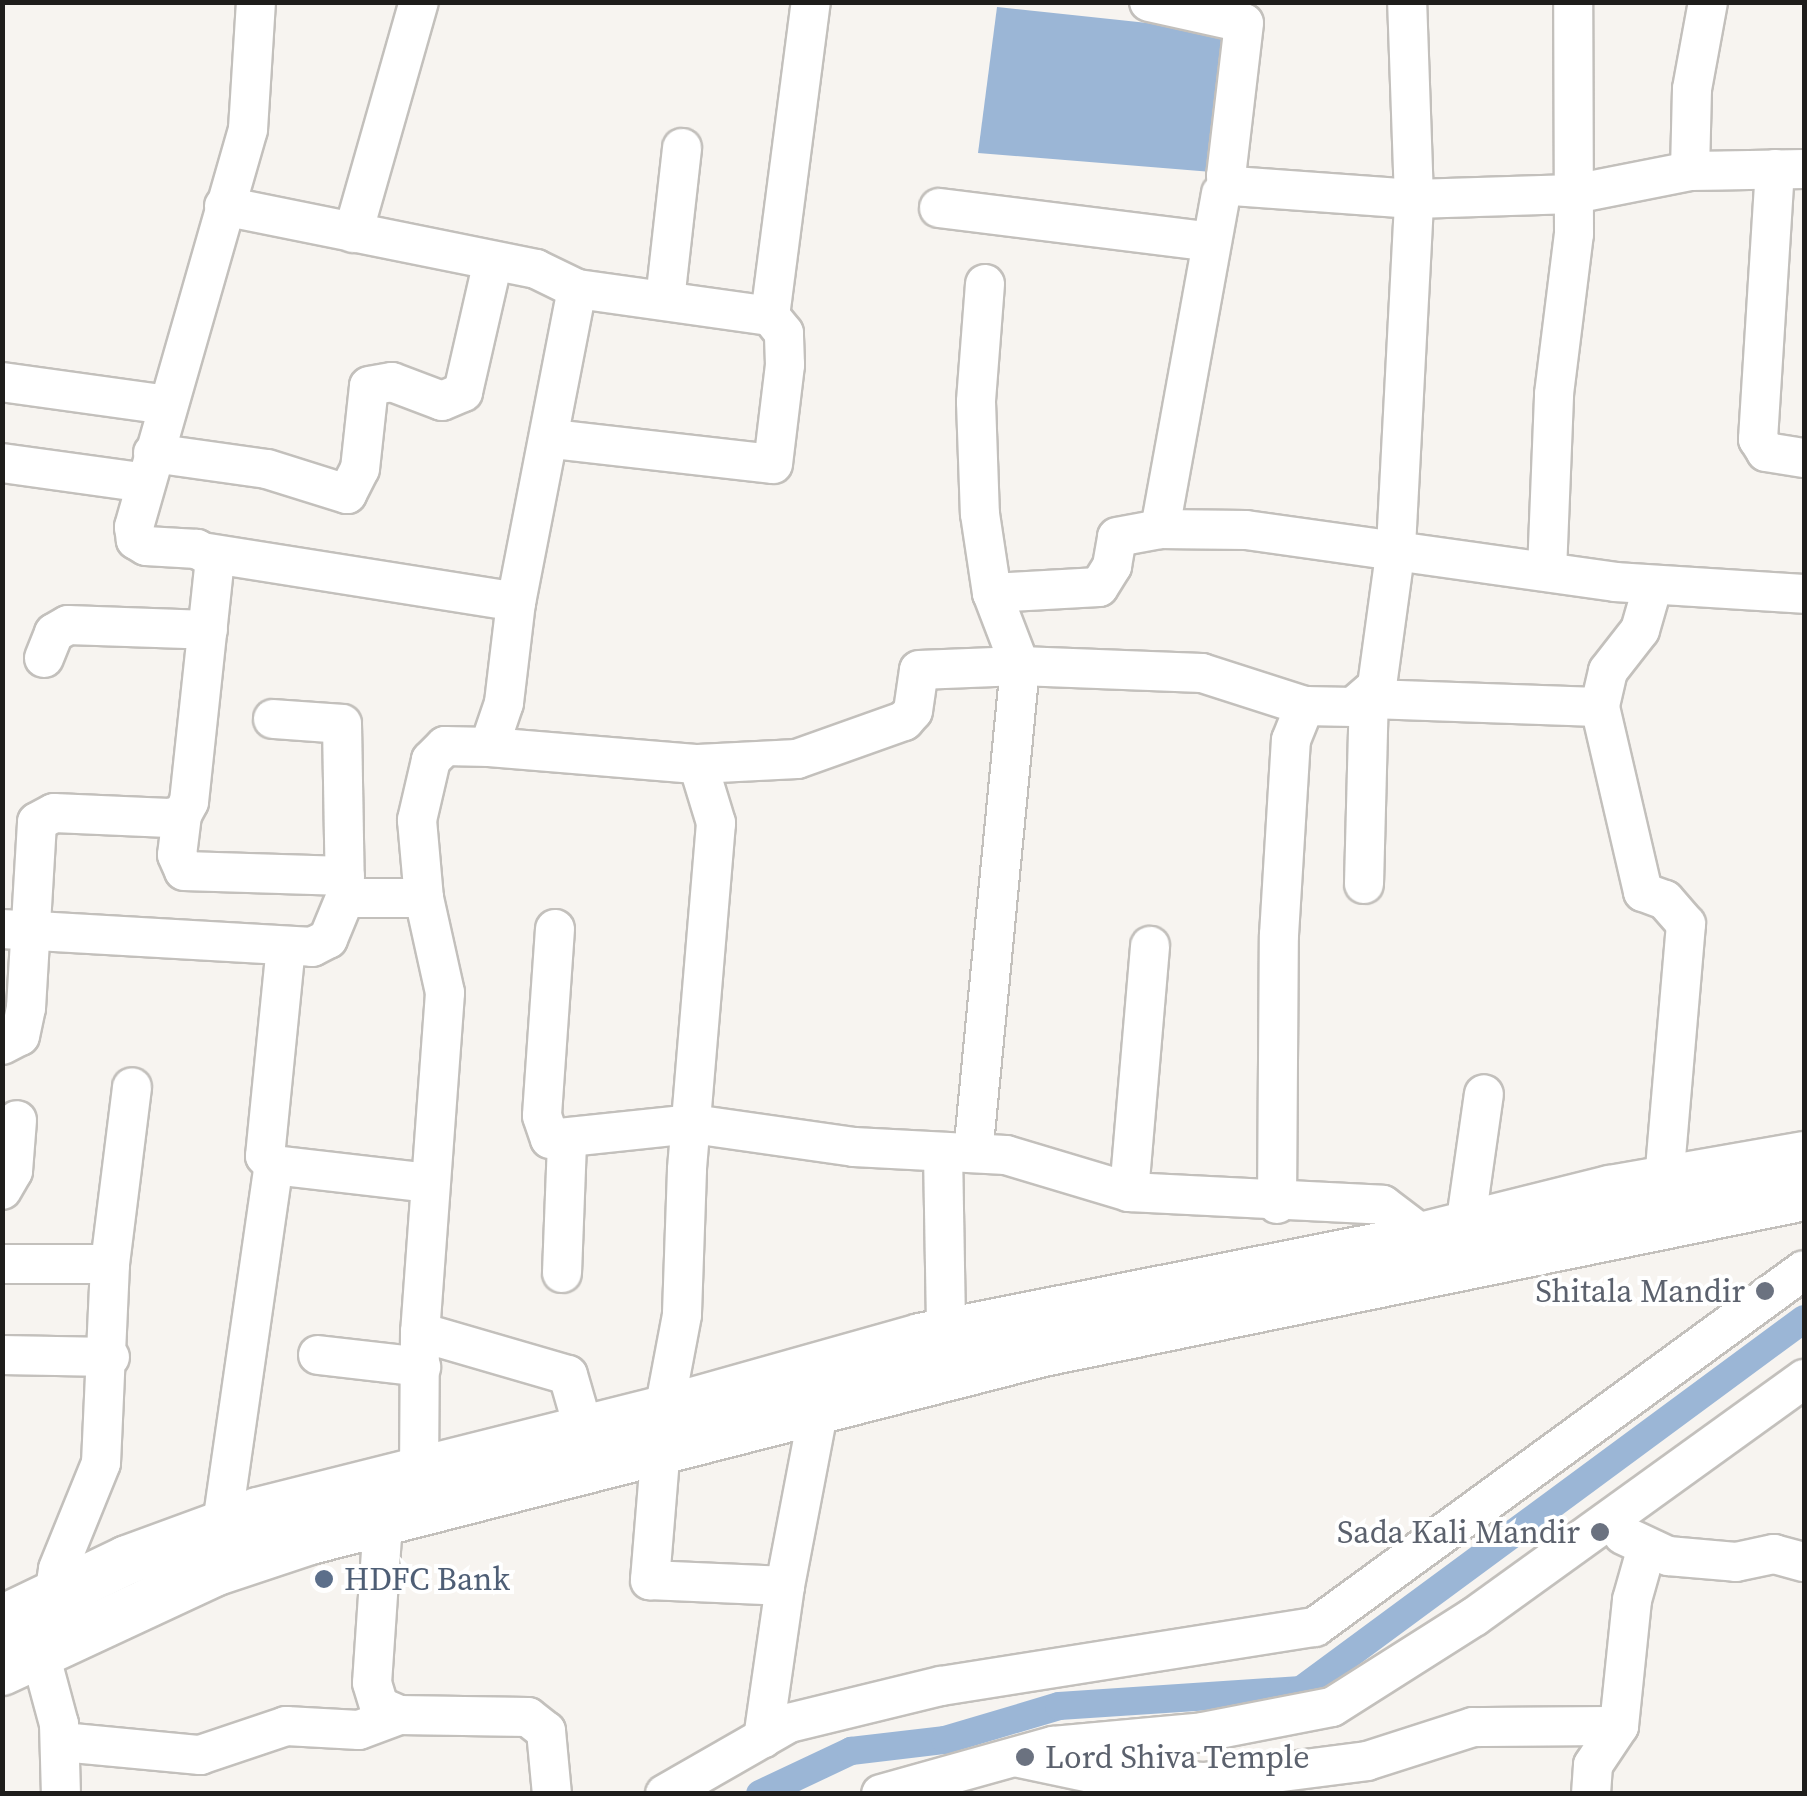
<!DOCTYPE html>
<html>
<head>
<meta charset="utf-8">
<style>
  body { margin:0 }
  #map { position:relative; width:1807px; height:1796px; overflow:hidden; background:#f7f4f0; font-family:"Source Serif 4",serif }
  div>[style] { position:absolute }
  .water>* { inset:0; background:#9bb6d6 }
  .canal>* { height:28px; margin:-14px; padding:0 14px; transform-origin:14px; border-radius:14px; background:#9bb6d6 }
  .roads { filter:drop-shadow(2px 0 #c3c0bc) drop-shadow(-2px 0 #c3c0bc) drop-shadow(0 2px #c3c0bc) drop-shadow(0 -2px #c3c0bc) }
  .minor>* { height:38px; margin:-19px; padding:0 19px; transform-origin:19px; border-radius:19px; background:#fff }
  .major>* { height:48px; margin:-24px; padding:0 24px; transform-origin:24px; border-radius:24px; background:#fff }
  .dots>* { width:28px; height:28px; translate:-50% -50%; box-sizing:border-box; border:5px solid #fff; border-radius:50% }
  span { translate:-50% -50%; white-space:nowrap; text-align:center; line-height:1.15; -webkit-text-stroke:8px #fff; paint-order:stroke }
  .worship-label { font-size:32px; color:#5b616d }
  .right { translate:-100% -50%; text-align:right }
  .left { translate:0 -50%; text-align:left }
  .service-label { font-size:32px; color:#4e5e75 }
  .frame { position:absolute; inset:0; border:5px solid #1e1d1b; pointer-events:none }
</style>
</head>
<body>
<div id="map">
  <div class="water">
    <div style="clip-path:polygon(997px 7px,1232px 32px,1212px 172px,978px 153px)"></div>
  </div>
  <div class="canal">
    <div style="left:760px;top:1794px;width:101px;rotate:-25.3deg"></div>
    <div style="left:851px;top:1751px;width:95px;rotate:-6.7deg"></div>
    <div style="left:945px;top:1740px;width:119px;rotate:-16.6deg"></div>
    <div style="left:1059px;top:1706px;width:243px;rotate:-3.8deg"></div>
    <div style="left:1301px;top:1690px;width:625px;rotate:-36.41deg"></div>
  </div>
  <div class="roads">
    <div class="minor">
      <div style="left:1149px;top:2px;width:97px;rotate:12.5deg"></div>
      <div style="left:1244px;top:23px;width:154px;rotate:96.7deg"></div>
      <div style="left:1226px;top:176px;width:12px;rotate:55deg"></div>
      <div style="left:1233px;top:186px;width:181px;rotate:4.1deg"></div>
      <div style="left:1414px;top:199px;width:160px;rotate:-1.8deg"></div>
      <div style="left:1574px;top:194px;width:118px;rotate:-11.2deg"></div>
      <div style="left:1690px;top:171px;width:114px;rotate:-1deg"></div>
      <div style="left:1775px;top:169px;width:271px;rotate:93.6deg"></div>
      <div style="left:1758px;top:439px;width:15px;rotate:58deg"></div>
      <div style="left:1766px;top:452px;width:38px;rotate:9deg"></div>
      <div style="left:1690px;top:171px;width:82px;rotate:-88.6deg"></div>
      <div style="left:1692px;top:89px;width:88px;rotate:-79.6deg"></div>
      <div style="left:224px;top:206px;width:318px;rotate:11.4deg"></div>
      <div style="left:536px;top:269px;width:46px;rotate:26deg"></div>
      <div style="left:577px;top:289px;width:319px;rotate:101deg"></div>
      <div style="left:516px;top:602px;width:102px;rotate:96.8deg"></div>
      <div style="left:504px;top:703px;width:46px;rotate:108.8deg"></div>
      <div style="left:489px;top:747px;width:44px;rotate:-178.7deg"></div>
      <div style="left:445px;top:746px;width:20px;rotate:135deg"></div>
      <div style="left:431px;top:760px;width:62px;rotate:103.1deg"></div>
      <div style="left:417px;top:820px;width:78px;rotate:84.9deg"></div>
      <div style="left:939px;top:208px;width:274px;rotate:7.1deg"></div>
      <div style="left:353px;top:233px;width:240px;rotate:-74.1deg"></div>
      <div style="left:985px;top:284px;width:118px;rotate:94.4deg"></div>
      <div style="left:976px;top:402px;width:112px;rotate:88deg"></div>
      <div style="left:980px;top:514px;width:80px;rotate:81.4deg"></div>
      <div style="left:992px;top:593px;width:78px;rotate:69deg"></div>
      <div style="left:1020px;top:666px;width:182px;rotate:2.2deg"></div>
      <div style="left:1202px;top:673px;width:108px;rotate:17.8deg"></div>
      <div style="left:665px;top:300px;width:153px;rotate:-83.6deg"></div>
      <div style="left:770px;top:316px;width:317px;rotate:-82.6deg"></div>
      <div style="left:2px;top:382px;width:167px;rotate:7.9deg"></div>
      <div style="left:553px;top:439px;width:221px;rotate:6.5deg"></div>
      <div style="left:773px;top:464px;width:100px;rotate:-83.1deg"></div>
      <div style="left:785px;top:365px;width:32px;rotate:-92deg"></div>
      <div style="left:784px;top:333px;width:22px;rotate:-129deg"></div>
      <div style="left:770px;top:316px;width:195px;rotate:-172deg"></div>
      <div style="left:153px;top:453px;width:115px;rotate:8deg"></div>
      <div style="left:267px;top:469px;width:84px;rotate:17.4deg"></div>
      <div style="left:347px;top:494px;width:28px;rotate:-63deg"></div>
      <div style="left:360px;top:469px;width:83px;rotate:-83.8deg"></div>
      <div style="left:369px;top:386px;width:23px;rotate:-10deg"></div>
      <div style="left:392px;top:382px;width:53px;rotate:20.8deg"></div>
      <div style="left:442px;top:401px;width:23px;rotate:-23deg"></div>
      <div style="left:463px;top:392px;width:134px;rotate:-77.1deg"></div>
      <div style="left:2px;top:463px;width:145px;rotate:7.9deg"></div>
      <div style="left:1160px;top:529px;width:341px;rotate:-79.7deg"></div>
      <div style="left:208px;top:553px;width:312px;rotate:9deg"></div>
      <div style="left:1547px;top:571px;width:177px;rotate:-87.7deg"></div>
      <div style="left:1554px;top:394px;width:161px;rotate:-82.9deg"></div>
      <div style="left:1574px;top:234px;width:232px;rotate:-90.2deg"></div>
      <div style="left:1653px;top:585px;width:47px;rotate:106.1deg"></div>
      <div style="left:1640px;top:630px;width:52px;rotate:128deg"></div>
      <div style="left:1608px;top:671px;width:37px;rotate:103deg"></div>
      <div style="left:1600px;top:707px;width:190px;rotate:76.9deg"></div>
      <div style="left:1643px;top:892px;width:23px;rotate:20deg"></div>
      <div style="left:1665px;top:900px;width:32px;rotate:49deg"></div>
      <div style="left:1686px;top:924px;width:257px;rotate:94.9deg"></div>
      <div style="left:992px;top:593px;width:107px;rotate:-3.2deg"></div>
      <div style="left:1099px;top:587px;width:25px;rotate:-58deg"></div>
      <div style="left:1112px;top:566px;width:29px;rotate:-80deg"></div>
      <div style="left:1117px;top:537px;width:44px;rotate:-10.5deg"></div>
      <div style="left:1160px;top:529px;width:86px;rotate:0.7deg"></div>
      <div style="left:1246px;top:530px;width:373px;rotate:8deg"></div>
      <div style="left:1615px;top:582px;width:189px;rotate:3.6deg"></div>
      <div style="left:44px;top:658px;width:27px;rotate:-68deg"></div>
      <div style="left:54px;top:633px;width:16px;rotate:-30deg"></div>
      <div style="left:68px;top:625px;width:140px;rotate:2deg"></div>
      <div style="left:273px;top:719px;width:69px;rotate:4.1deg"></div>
      <div style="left:342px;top:724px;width:174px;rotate:89deg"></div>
      <div style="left:489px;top:747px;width:210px;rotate:4.7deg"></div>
      <div style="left:698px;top:764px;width:99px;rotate:-2.9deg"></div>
      <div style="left:797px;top:759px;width:114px;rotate:-19.6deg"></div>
      <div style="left:904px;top:721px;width:13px;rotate:-48deg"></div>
      <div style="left:913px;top:711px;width:41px;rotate:-81.7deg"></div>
      <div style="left:919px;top:670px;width:101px;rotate:-2.3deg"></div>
      <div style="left:1020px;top:666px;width:489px;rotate:95.5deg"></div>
      <div style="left:698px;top:764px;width:62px;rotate:73deg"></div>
      <div style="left:716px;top:823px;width:348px;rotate:94.8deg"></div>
      <div style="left:687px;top:1170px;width:145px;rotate:92deg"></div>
      <div style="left:682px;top:1315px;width:97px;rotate:100.7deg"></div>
      <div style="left:664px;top:1410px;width:171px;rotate:94.7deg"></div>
      <div style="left:650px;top:1580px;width:135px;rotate:2.5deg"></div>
      <div style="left:785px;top:1586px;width:154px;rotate:98.2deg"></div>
      <div style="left:182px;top:815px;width:40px;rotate:97.1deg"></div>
      <div style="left:177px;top:855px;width:17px;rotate:66deg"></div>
      <div style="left:184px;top:871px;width:161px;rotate:1.8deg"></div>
      <div style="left:1364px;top:884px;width:185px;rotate:-88.5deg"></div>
      <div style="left:1369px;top:699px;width:231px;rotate:2deg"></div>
      <div style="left:2px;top:929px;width:311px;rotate:3.3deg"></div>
      <div style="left:312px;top:947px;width:18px;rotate:-27deg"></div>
      <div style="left:328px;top:939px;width:44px;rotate:-67.5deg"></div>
      <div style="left:345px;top:898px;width:79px"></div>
      <div style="left:424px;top:898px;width:97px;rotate:77.5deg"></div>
      <div style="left:445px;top:993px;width:340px;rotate:94.2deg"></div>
      <div style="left:420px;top:1332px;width:138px;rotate:90.4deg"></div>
      <div style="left:555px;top:929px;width:187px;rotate:94deg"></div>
      <div style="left:542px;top:1116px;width:24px;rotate:71deg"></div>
      <div style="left:550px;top:1139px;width:144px;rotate:-6deg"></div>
      <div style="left:693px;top:1124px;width:163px;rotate:8.1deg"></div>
      <div style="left:854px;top:1147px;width:152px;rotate:3deg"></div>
      <div style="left:1006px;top:1155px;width:128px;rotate:16.7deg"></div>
      <div style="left:1129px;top:1192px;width:254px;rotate:2.9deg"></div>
      <div style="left:1383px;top:1205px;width:53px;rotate:37.3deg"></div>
      <div style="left:286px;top:946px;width:211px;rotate:95.7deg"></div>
      <div style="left:265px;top:1156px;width:13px;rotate:45deg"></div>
      <div style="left:274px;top:1165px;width:156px;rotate:6.6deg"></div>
      <div style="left:2px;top:1045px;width:20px;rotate:-27deg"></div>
      <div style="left:20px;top:1036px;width:29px;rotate:-78deg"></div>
      <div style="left:26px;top:1008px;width:186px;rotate:-86.6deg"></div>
      <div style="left:37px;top:822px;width:19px;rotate:-28deg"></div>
      <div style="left:54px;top:813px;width:115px;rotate:2.5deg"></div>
      <div style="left:169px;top:818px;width:13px;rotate:-13deg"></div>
      <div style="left:182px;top:815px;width:15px;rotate:-62deg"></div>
      <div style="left:189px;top:802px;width:244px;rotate:-83.9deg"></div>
      <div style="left:215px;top:559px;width:21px;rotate:-151deg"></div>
      <div style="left:197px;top:549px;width:51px;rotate:-176.6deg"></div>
      <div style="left:146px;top:546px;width:12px;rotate:-149deg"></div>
      <div style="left:136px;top:540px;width:13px;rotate:-99deg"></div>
      <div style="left:134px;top:527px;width:414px;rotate:-74deg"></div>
      <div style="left:248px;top:129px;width:127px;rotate:-86.4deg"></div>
      <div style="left:943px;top:1152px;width:180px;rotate:89deg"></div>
      <div style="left:2px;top:1190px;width:22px;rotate:-60deg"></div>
      <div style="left:13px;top:1171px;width:51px;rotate:-85.5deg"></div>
      <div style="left:1129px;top:1192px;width:247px;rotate:-85.1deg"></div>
      <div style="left:1277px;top:1204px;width:269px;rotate:-89.6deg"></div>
      <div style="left:1279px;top:935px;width:195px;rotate:-86.5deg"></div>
      <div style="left:1291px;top:740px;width:37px;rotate:-68deg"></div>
      <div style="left:1305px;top:706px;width:48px;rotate:1.2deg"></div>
      <div style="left:1353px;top:707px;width:32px;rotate:-41deg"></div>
      <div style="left:1377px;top:686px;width:140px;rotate:-82.2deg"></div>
      <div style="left:1396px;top:547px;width:348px;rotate:-87deg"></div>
      <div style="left:1414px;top:199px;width:197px;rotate:-92deg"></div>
      <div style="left:1465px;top:1227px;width:134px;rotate:-81.9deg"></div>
      <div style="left:2px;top:1264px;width:108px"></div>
      <div style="left:562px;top:1273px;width:131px;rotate:-87.8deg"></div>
      <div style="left:420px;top:1332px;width:154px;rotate:16.2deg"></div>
      <div style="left:568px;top:1375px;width:57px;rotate:73.8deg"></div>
      <div style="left:2px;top:1355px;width:108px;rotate:1.1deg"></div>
      <div style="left:318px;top:1355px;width:104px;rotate:6.6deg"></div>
      <div style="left:383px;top:1522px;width:161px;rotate:93.9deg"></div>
      <div style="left:372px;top:1683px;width:24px;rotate:73deg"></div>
      <div style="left:379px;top:1706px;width:22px;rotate:24deg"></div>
      <div style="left:399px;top:1715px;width:129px;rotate:0.9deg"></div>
      <div style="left:528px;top:1717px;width:23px;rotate:38deg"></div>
      <div style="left:546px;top:1731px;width:63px;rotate:84.6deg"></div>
      <div style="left:222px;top:1524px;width:363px;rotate:-81.8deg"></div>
      <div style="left:1623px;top:1535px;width:50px;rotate:25deg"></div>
      <div style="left:1668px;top:1556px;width:68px;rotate:5deg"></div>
      <div style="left:1736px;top:1562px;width:39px;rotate:-12deg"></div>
      <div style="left:1774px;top:1554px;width:31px;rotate:15deg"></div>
      <div style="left:785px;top:1586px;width:181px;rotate:-79.2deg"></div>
      <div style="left:62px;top:1612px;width:19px;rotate:-115deg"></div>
      <div style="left:54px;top:1595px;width:26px;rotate:-81deg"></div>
      <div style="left:58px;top:1569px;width:114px;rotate:-67.9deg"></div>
      <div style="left:101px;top:1463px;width:199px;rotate:-87.4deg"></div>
      <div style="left:110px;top:1264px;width:178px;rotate:-82.9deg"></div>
      <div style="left:39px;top:1650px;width:77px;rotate:74.9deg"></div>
      <div style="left:59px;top:1724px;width:70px;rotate:88.4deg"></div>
      <div style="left:62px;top:1742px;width:139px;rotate:5.4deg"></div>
      <div style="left:200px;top:1755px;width:91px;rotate:-18.6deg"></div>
      <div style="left:286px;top:1726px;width:73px;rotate:3.1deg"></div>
      <div style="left:359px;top:1730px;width:43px;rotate:-20.6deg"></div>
      <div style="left:1019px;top:1758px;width:92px;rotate:11.9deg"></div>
      <div style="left:1109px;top:1777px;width:95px;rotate:3deg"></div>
      <div style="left:665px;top:1794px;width:143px;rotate:-29.8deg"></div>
      <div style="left:789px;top:1723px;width:156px;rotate:-13.7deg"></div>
      <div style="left:941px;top:1686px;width:379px;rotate:-9deg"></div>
      <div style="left:1315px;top:1627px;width:605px;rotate:-36.13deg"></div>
      <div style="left:881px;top:1794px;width:179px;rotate:-15.6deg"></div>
      <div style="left:1053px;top:1746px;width:151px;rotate:-5.3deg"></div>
      <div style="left:1203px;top:1732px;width:131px;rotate:-11deg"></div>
      <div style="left:1332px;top:1707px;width:168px;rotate:-32.4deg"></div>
      <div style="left:1474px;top:1617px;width:407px;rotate:-35.8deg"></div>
      <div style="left:1203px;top:1794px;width:12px;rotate:-85deg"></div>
      <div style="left:1204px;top:1782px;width:164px;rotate:-7.3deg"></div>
      <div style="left:1367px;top:1761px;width:111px;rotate:-17.8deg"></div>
      <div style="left:1473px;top:1727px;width:146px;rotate:-0.4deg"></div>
      <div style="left:1619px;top:1726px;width:127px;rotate:-84.1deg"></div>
      <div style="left:1632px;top:1600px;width:55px;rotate:-74.2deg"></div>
      <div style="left:1591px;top:1794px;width:29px;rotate:-86deg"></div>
      <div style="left:1593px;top:1765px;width:47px;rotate:-56.3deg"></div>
    </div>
    <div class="major">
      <div style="left:2px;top:1620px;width:139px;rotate:-25.6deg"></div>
      <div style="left:127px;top:1560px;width:140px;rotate:-20.1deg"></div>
      <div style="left:258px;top:1512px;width:419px;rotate:-14.1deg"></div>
      <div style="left:664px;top:1410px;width:266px;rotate:-15.7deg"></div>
      <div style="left:920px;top:1338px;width:478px;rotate:-11.2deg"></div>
      <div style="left:1389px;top:1245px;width:228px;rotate:-14deg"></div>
      <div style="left:1610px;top:1190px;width:197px;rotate:-9.9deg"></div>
      <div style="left:2px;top:1671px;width:234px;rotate:-25deg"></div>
      <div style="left:214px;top:1572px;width:101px;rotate:-18.4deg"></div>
      <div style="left:310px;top:1540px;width:757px;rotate:-14.39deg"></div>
      <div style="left:1043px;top:1352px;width:777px;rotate:-11.58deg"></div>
    </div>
  </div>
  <div class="dots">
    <div style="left:1765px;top:1291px;background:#6b7280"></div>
    <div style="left:1600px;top:1532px;background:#6b7280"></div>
    <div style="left:324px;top:1579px;background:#5c6f8a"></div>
    <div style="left:1025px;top:1757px;background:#6b7280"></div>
  </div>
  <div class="worship-label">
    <span class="right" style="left:1745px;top:1291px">Shitala Mandir</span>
    <span class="right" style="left:1580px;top:1532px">Sada Kali Mandir</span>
    <span class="left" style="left:1045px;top:1757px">Lord Shiva Temple</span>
  </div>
  <div class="service-label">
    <span class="left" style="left:344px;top:1579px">HDFC Bank</span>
  </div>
  <div class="frame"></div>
</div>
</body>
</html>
